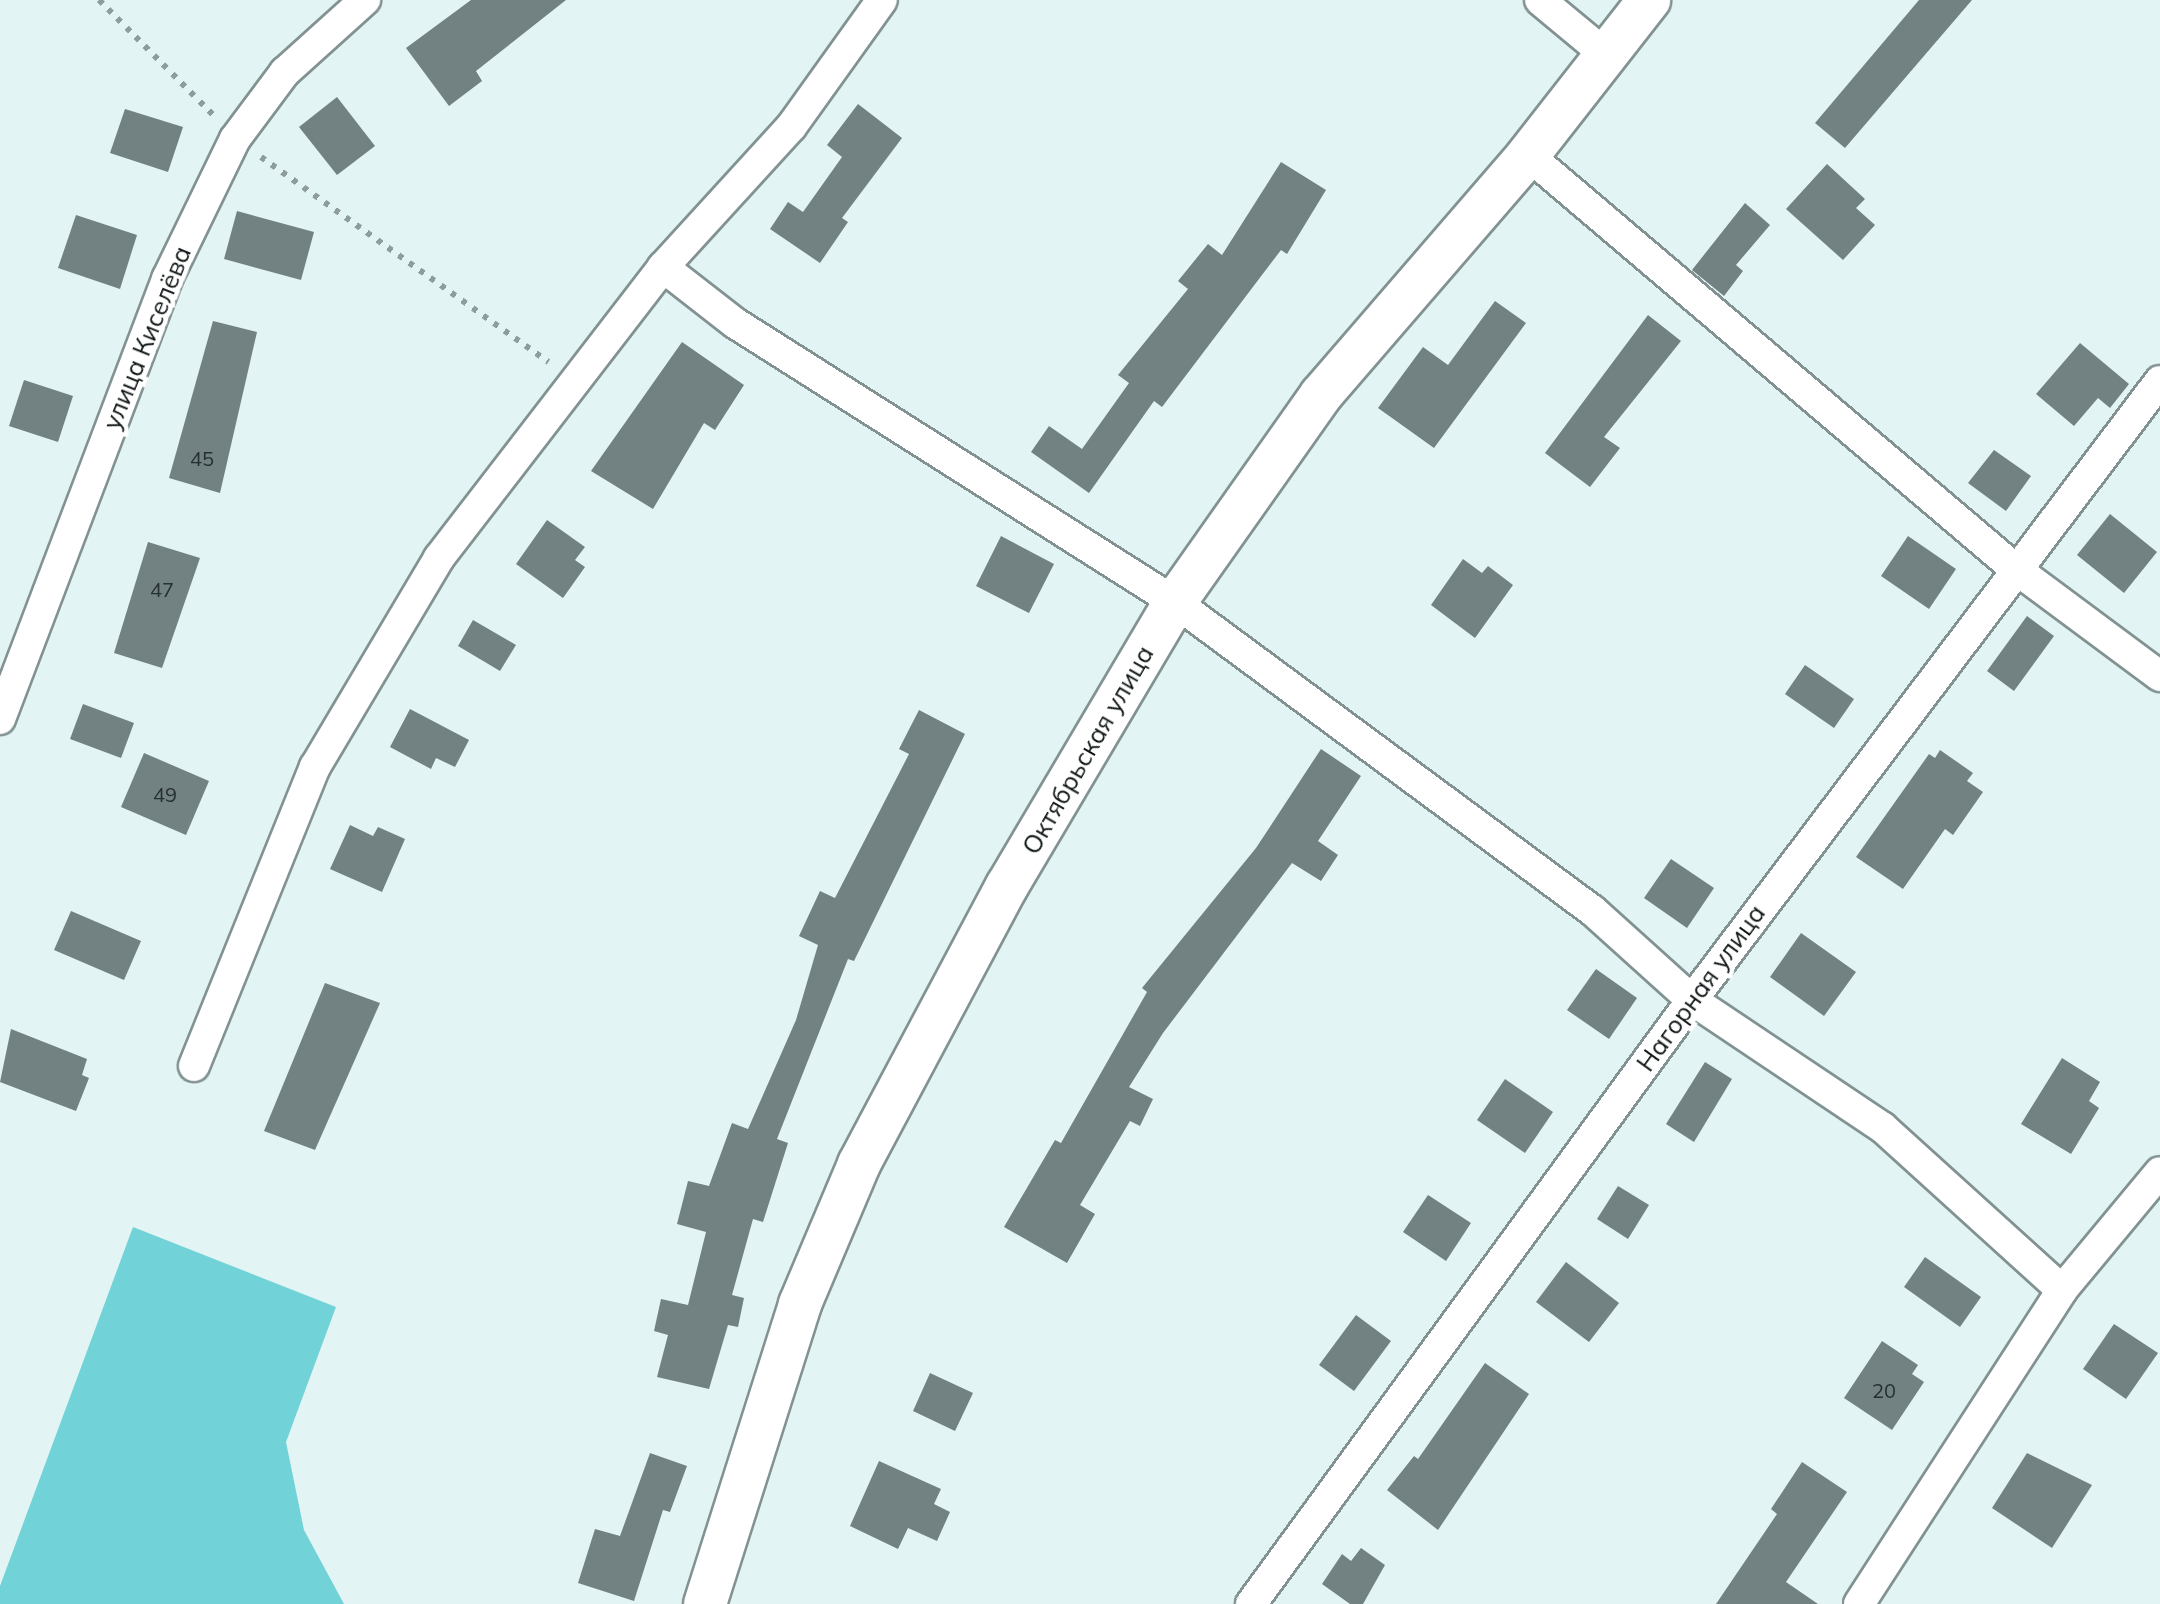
<!DOCTYPE html>
<html>
<head>
<meta charset="utf-8">
<style>
  body { margin:0 }
  #map { position:relative; width:2160px; height:1604px; overflow:hidden; background:#e3f4f4; font-family:Mulish,sans-serif }
  div>[style] { position:absolute }
  .forest>* { inset:0; background:#71d2d7 }
  .building>* { inset:0; background:#728282 }
  .path>* { height:6px; margin-top:-3px; transform-origin:0; background:repeating-linear-gradient(90deg,#8f9c9c 0 5px,transparent 0 13px) }
  .roads { filter:drop-shadow(2px 0 #829292) drop-shadow(-2px 0 #829292) drop-shadow(0 2px #829292) drop-shadow(0 -2px #829292) }
  .street>* { height:30px; margin:-15px; padding:0 15px; transform-origin:15px; border-radius:15px; background:#fff }
  .secondary>* { height:42px; margin:-21px; padding:0 21px; transform-origin:21px; border-radius:21px; background:#fff }
  span { translate:-50% -50%; white-space:nowrap; text-align:center; line-height:1.15; -webkit-text-stroke:9px #fff; paint-order:stroke }
  .number-label { font-size:20px; color:#273030 }
  .number-label span { -webkit-text-stroke-width:0 }
  .street-label { font-size:25px; color:#0e1415 }
</style>
</head>
<body>
<div id="map">
  <div class="forest">
    <div style="clip-path:polygon(133px 1227px,336px 1307px,286px 1442px,304px 1530px,344px 1604px,0 1604px,0 1586px)"></div>
  </div>
  <div class="building">
    <div style="clip-path:polygon(471px 0,566px 0,476px 71px,482px 81px,449px 106px,406px 48px)"></div>
    <div style="clip-path:polygon(1919px 0,1972px 0,1845px 148px,1815px 123px)"></div>
    <div style="clip-path:polygon(337px 97px,375px 146px,337px 175px,299px 127px)"></div>
    <div style="clip-path:polygon(858px 104px,902px 138px,842px 218px,848px 222px,820px 263px,770px 229px,788px 202px,803px 212px,842px 157px,827px 145px)"></div>
    <div style="clip-path:polygon(125px 109px,183px 127px,168px 172px,110px 153px)"></div>
    <div style="clip-path:polygon(1281px 162px,1326px 190px,1287px 254px,1281px 250px,1162px 407px,1154px 401px,1089px 493px,1031px 452px,1049px 426px,1082px 449px,1129px 383px,1118px 375px,1188px 289px,1178px 281px,1208px 244px,1222px 255px)"></div>
    <div style="clip-path:polygon(1827px 164px,1865px 199px,1856px 208px,1875px 225px,1843px 260px,1786px 209px)"></div>
    <div style="clip-path:polygon(1745px 203px,1770px 225px,1736px 265px,1743px 271px,1724px 296px,1692px 270px)"></div>
    <div style="clip-path:polygon(237px 211px,314px 232px,301px 280px,224px 259px)"></div>
    <div style="clip-path:polygon(76px 215px,137px 235px,120px 289px,58px 268px)"></div>
    <div style="clip-path:polygon(1495px 301px,1526px 323px,1434px 448px,1378px 408px,1423px 347px,1448px 365px)"></div>
    <div style="clip-path:polygon(1648px 315px,1681px 341px,1604px 437px,1620px 448px,1590px 487px,1545px 453px)"></div>
    <div style="clip-path:polygon(213px 321px,257px 332px,220px 493px,169px 478px)"></div>
    <div style="clip-path:polygon(682px 342px,744px 385px,715px 430px,704px 423px,653px 509px,591px 471px)"></div>
    <div style="clip-path:polygon(2080px 343px,2129px 384px,2110px 408px,2098px 398px,2074px 426px,2036px 394px)"></div>
    <div style="clip-path:polygon(24px 380px,73px 396px,58px 442px,9px 426px)"></div>
    <div style="clip-path:polygon(1994px 450px,2031px 476px,2006px 511px,1968px 483px)"></div>
    <div style="clip-path:polygon(2110px 514px,2157px 552px,2124px 593px,2077px 555px)"></div>
    <div style="clip-path:polygon(547px 520px,585px 547px,575px 560px,585px 567px,563px 598px,516px 564px)"></div>
    <div style="clip-path:polygon(1001px 536px,1054px 564px,1029px 613px,976px 586px)"></div>
    <div style="clip-path:polygon(1908px 536px,1956px 569px,1929px 609px,1881px 576px)"></div>
    <div style="clip-path:polygon(148px 542px,200px 558px,162px 668px,114px 653px)"></div>
    <div style="clip-path:polygon(1463px 559px,1482px 573px,1488px 566px,1513px 585px,1475px 638px,1431px 605px)"></div>
    <div style="clip-path:polygon(2027px 616px,2054px 636px,2014px 691px,1987px 671px)"></div>
    <div style="clip-path:polygon(473px 620px,516px 645px,500px 671px,458px 646px)"></div>
    <div style="clip-path:polygon(1805px 665px,1854px 699px,1834px 728px,1785px 694px)"></div>
    <div style="clip-path:polygon(83px 704px,134px 723px,121px 758px,70px 739px)"></div>
    <div style="clip-path:polygon(410px 709px,469px 740px,455px 767px,436px 758px,431px 769px,390px 747px)"></div>
    <div style="clip-path:polygon(919px 710px,965px 734px,854px 961px,848px 959px,777px 1139px,788px 1143px,763px 1222px,753px 1219px,732px 1295px,744px 1298px,738px 1327px,728px 1325px,709px 1389px,657px 1377px,668px 1335px,654px 1331px,661px 1299px,688px 1305px,706px 1232px,677px 1224px,688px 1181px,709px 1186px,732px 1123px,748px 1129px,796px 1020px,818px 945px,799px 936px,820px 891px,835px 898px,909px 754px,899px 749px)"></div>
    <div style="clip-path:polygon(1321px 749px,1361px 776px,1318px 841px,1338px 855px,1321px 881px,1292px 863px,1163px 1033px,1129px 1087px,1153px 1099px,1140px 1126px,1130px 1121px,1080px 1205px,1095px 1214px,1067px 1263px,1004px 1227px,1055px 1140px,1061px 1143px,1147px 992px,1142px 988px,1256px 848px)"></div>
    <div style="clip-path:polygon(1940px 750px,1973px 773px,1967px 781px,1983px 792px,1953px 835px,1945px 829px,1903px 889px,1856px 857px,1929px 754px,1935px 758px)"></div>
    <div style="clip-path:polygon(144px 753px,209px 781px,186px 835px,121px 807px)"></div>
    <div style="clip-path:polygon(350px 825px,373px 836px,378px 827px,405px 839px,382px 892px,330px 869px)"></div>
    <div style="clip-path:polygon(1671px 859px,1714px 888px,1687px 928px,1644px 898px)"></div>
    <div style="clip-path:polygon(71px 911px,141px 941px,124px 980px,54px 950px)"></div>
    <div style="clip-path:polygon(1801px 933px,1856px 972px,1824px 1016px,1770px 977px)"></div>
    <div style="clip-path:polygon(1596px 969px,1637px 998px,1609px 1039px,1567px 1010px)"></div>
    <div style="clip-path:polygon(325px 983px,380px 1003px,315px 1150px,264px 1131px)"></div>
    <div style="clip-path:polygon(11px 1029px,87px 1059px,82px 1075px,89px 1078px,76px 1111px,0 1082px)"></div>
    <div style="clip-path:polygon(2062px 1058px,2100px 1082px,2089px 1101px,2099px 1108px,2071px 1154px,2021px 1124px)"></div>
    <div style="clip-path:polygon(1705px 1062px,1732px 1079px,1694px 1142px,1666px 1124px)"></div>
    <div style="clip-path:polygon(1505px 1079px,1553px 1112px,1525px 1153px,1477px 1120px)"></div>
    <div style="clip-path:polygon(1618px 1186px,1649px 1205px,1628px 1239px,1597px 1219px)"></div>
    <div style="clip-path:polygon(1428px 1195px,1471px 1223px,1446px 1261px,1403px 1232px)"></div>
    <div style="clip-path:polygon(1925px 1257px,1981px 1297px,1960px 1327px,1904px 1287px)"></div>
    <div style="clip-path:polygon(1566px 1262px,1619px 1303px,1589px 1342px,1536px 1302px)"></div>
    <div style="clip-path:polygon(1356px 1315px,1391px 1341px,1354px 1391px,1319px 1365px)"></div>
    <div style="clip-path:polygon(2114px 1324px,2158px 1353px,2126px 1399px,2083px 1369px)"></div>
    <div style="clip-path:polygon(1882px 1341px,1918px 1365px,1912px 1374px,1924px 1382px,1892px 1430px,1844px 1398px)"></div>
    <div style="clip-path:polygon(1485px 1363px,1529px 1394px,1438px 1530px,1387px 1490px,1414px 1456px,1418px 1459px)"></div>
    <div style="clip-path:polygon(930px 1373px,973px 1393px,955px 1431px,913px 1411px)"></div>
    <div style="clip-path:polygon(650px 1453px,687px 1466px,670px 1512px,663px 1510px,634px 1601px,578px 1583px,595px 1529px,620px 1536px)"></div>
    <div style="clip-path:polygon(2027px 1453px,2092px 1485px,2052px 1548px,1992px 1508px)"></div>
    <div style="clip-path:polygon(879px 1461px,941px 1489px,934px 1504px,950px 1512px,937px 1541px,908px 1528px,898px 1549px,850px 1526px)"></div>
    <div style="clip-path:polygon(1802px 1462px,1847px 1492px,1786px 1582px,1818px 1604px,1716px 1604px,1777px 1514px,1771px 1509px)"></div>
    <div style="clip-path:polygon(1361px 1548px,1385px 1565px,1363px 1604px,1350px 1604px,1322px 1584px,1342px 1554px,1351px 1561px)"></div>
  </div>
  <div class="path">
    <div style="left:99px;top:0;width:163px;rotate:45.2deg"></div>
    <div style="left:261px;top:157px;width:353px;rotate:35.5deg"></div>
  </div>
  <div class="roads">
    <div class="street">
      <div style="left:1540px;top:0;width:85px;rotate:39.7deg"></div>
      <div style="left:1528px;top:155px;width:636px;rotate:40.35deg"></div>
      <div style="left:2013px;top:567px;width:183px;rotate:36.6deg"></div>
      <div style="left:663px;top:267px;width:91px;rotate:37.9deg"></div>
      <div style="left:735px;top:323px;width:521px;rotate:32.38deg"></div>
      <div style="left:1175px;top:602px;width:520px;rotate:36.47deg"></div>
      <div style="left:1593px;top:911px;width:133px;rotate:42deg"></div>
      <div style="left:1692px;top:1000px;width:229px;rotate:33.8deg"></div>
      <div style="left:1882px;top:1127px;width:243px;rotate:42.2deg"></div>
      <div style="left:0;top:719px;width:471px;rotate:-69.2deg"></div>
      <div style="left:167px;top:279px;width:156px;rotate:-64.1deg"></div>
      <div style="left:235px;top:139px;width:84px;rotate:-53.3deg"></div>
      <div style="left:285px;top:72px;width:108px;rotate:-42deg"></div>
      <div style="left:194px;top:1066px;width:323px;rotate:-68deg"></div>
      <div style="left:315px;top:767px;width:243px;rotate:-59.3deg"></div>
      <div style="left:439px;top:558px;width:367px;rotate:-52.4deg"></div>
      <div style="left:663px;top:267px;width:190px;rotate:-47.6deg"></div>
      <div style="left:791px;top:127px;width:156px;rotate:-54.4deg"></div>
      <div style="left:1251px;top:1604px;width:748px;rotate:-53.87deg"></div>
      <div style="left:1692px;top:1000px;width:776px;rotate:-52.91deg"></div>
      <div style="left:1859px;top:1604px;width:374px;rotate:-57.1deg"></div>
      <div style="left:2062px;top:1290px;width:153px;rotate:-50.3deg"></div>
    </div>
    <div class="secondary">
      <div style="left:705px;top:1604px;width:315px;rotate:-72.4deg"></div>
      <div style="left:800px;top:1304px;width:152px;rotate:-67.1deg"></div>
      <div style="left:859px;top:1164px;width:315px;rotate:-62deg"></div>
      <div style="left:1007px;top:886px;width:330px;rotate:-59.4deg"></div>
      <div style="left:1175px;top:602px;width:253px;rotate:-54.8deg"></div>
      <div style="left:1321px;top:395px;width:317px;rotate:-49.2deg"></div>
      <div style="left:1528px;top:155px;width:197px;rotate:-52deg"></div>
    </div>
  </div>
  <div class="number-label">
    <span style="left:202px;top:458px">45</span>
    <span style="left:162px;top:589px">47</span>
    <span style="left:165px;top:794px">49</span>
    <span style="left:1884px;top:1390px">20</span>
  </div>
  <div class="street-label">
    <span style="left:147px;top:338px;rotate:-68deg">улица Киселёва</span>
    <span style="left:1088px;top:750px;rotate:-60deg">Октябрьская улица</span>
    <span style="left:1701px;top:988px;rotate:-54deg">Нагорная улица</span>
  </div>
</div>
</body>
</html>
